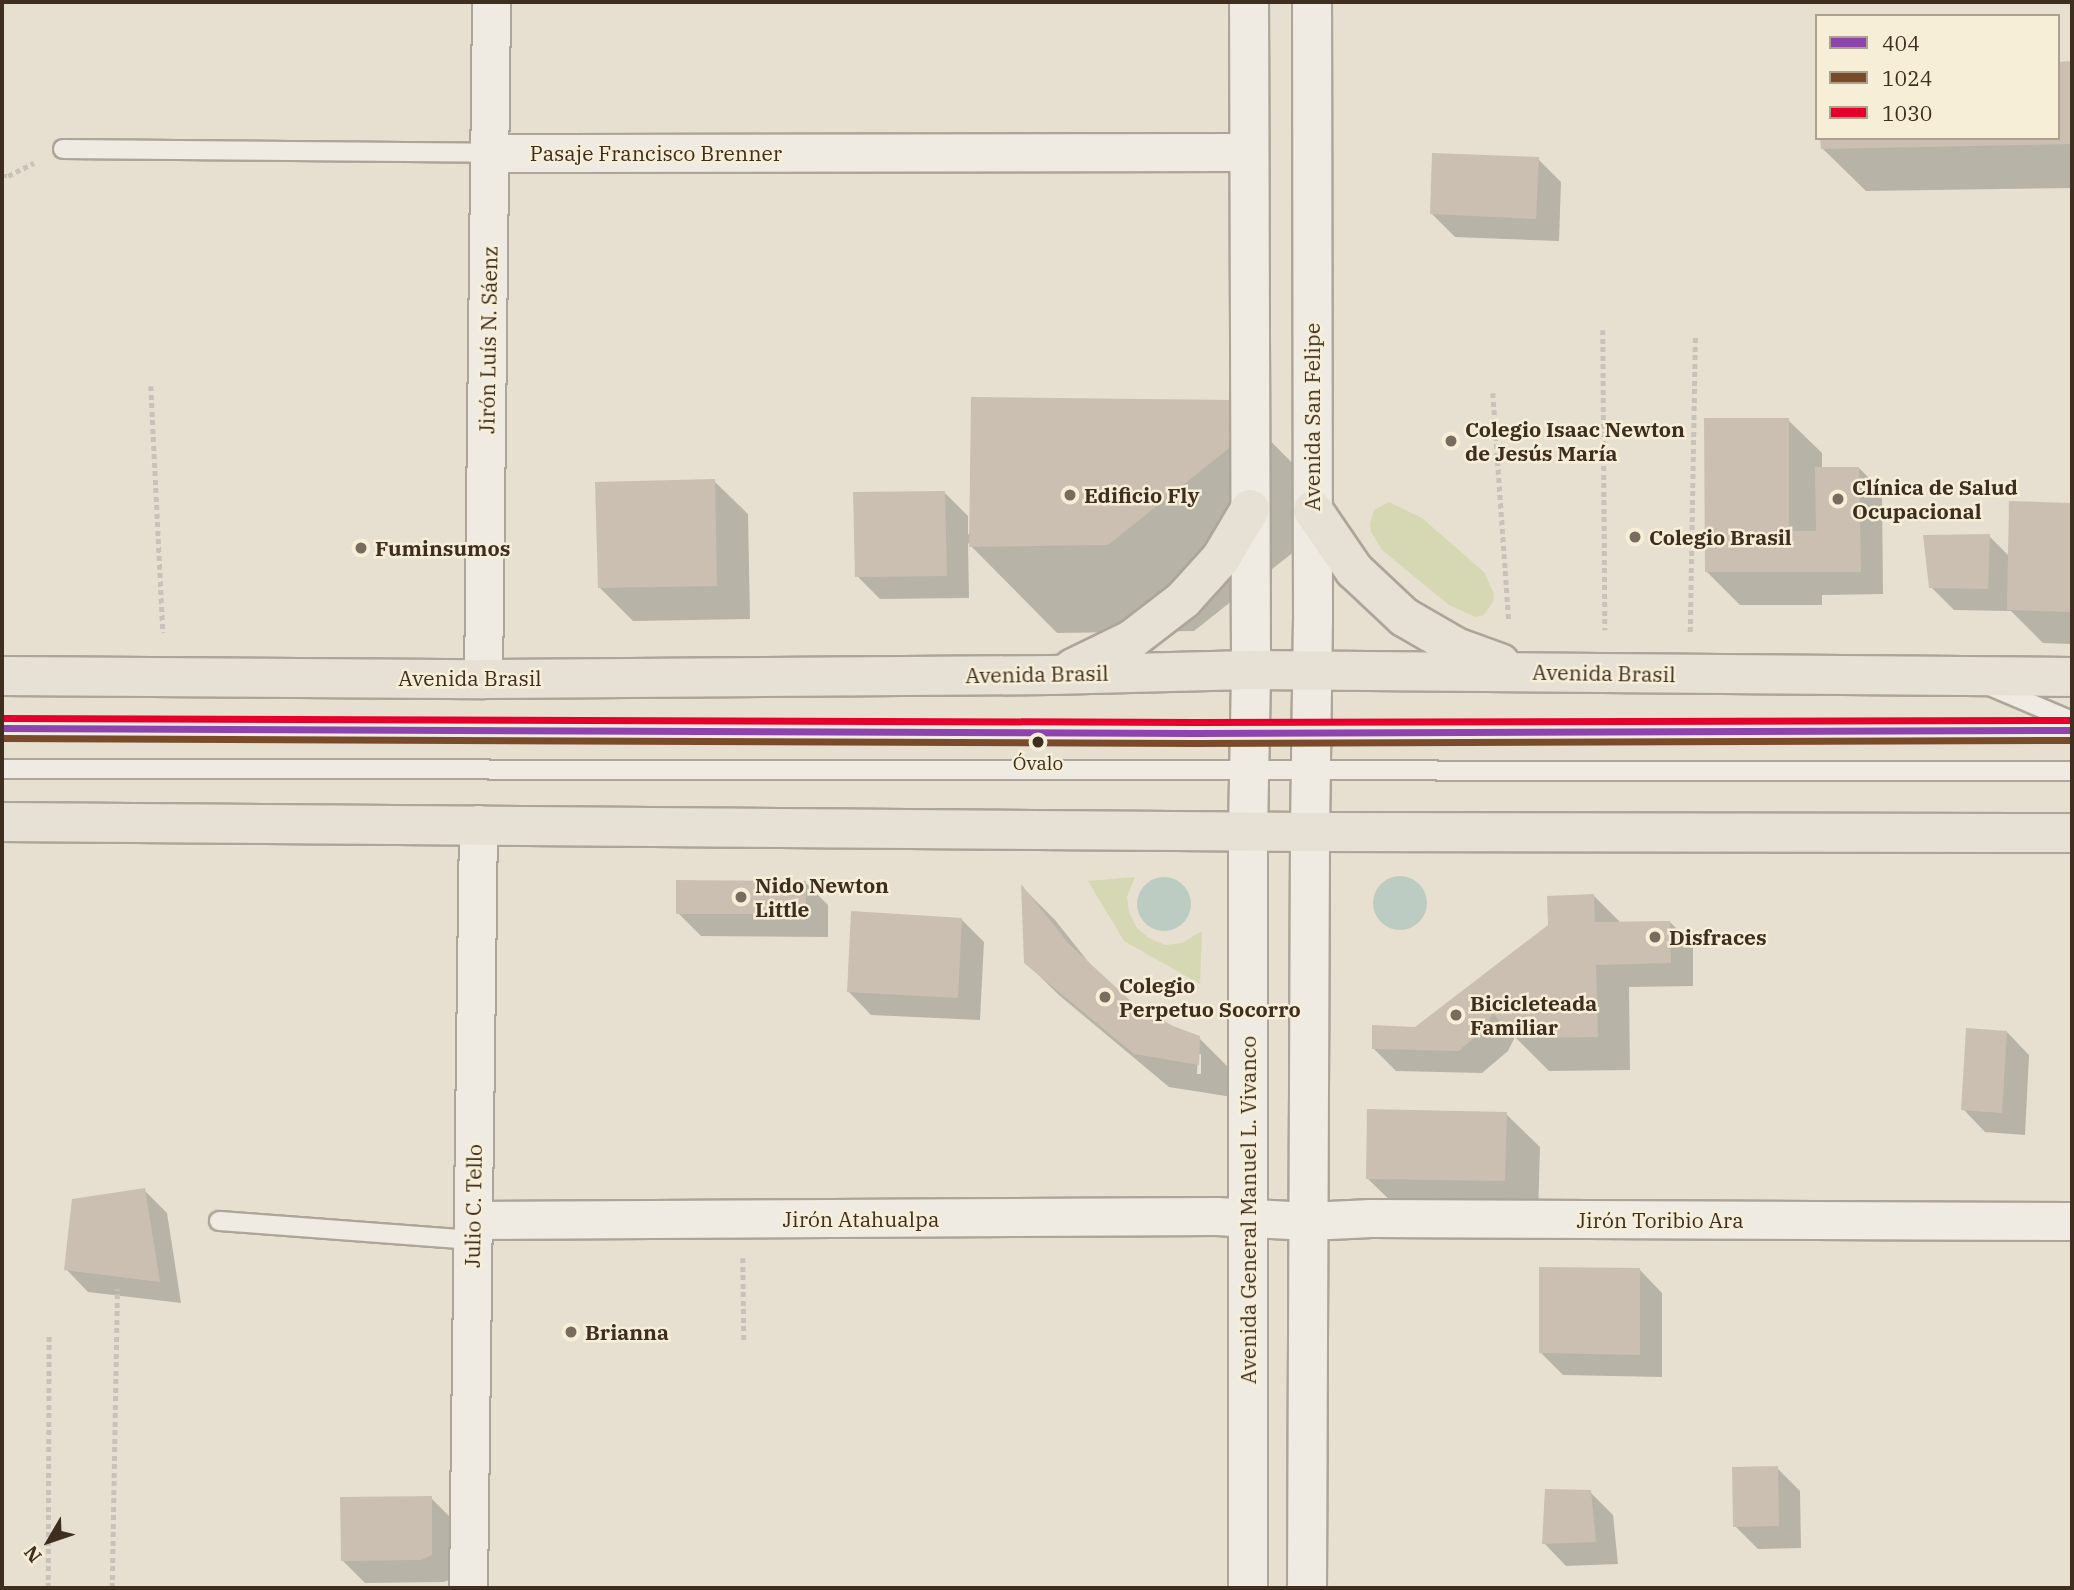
<!DOCTYPE html>
<html>
<head>
<meta charset="utf-8">
<style>
  body { margin:0 }
  #map { position:relative; width:2074px; height:1590px; overflow:hidden; background:#e7e0d1; font-family:"IBM Plex Serif",serif }
  div>[style] { position:absolute }
  .green>* { inset:0; background:#d6d7b3 }
  .water>* { inset:0; background:#bcccc2 }
  .round { border-radius:50% }
  .shadow>* { inset:0; background:#0003 }
  .building>* { inset:0; background:#cbbfb2 }
  .path>* { height:4.5px; margin-top:-2.25px; transform-origin:0; background:repeating-linear-gradient(90deg,#c8c2b9 0 5px,transparent 0 8.5px) }
  .roads { filter:drop-shadow(2px 0 #ada599) drop-shadow(-2px 0 #ada599) drop-shadow(0 2px #ada599) drop-shadow(0 -2px #ada599) }
  .service>* { height:18px; margin:-9px; padding:0 9px; transform-origin:9px; border-radius:9px; background:#efebe3 }
  .minor>* { height:37px; margin:-18.5px; padding:0 18.5px; transform-origin:18.5px; border-radius:18.5px; background:#efebe3 }
  .tertiary>* { height:38px; margin:-19px; padding:0 19px; transform-origin:19px; border-radius:19px; background:#efebe3 }
  .secondary>* { height:38px; margin:-19px; padding:0 19px; transform-origin:19px; border-radius:19px; background:#efebe3 }
  .primary>* { height:38px; margin:-19px; padding:0 19px; transform-origin:19px; border-radius:19px; background:#e6e1d4 }
  .bus-1>* { height:7px; margin:-3.5px; padding:0 3.5px; transform-origin:3.5px; border-radius:3.5px; background:#8e44ad }
  .bus-2>* { height:7px; margin:-3.5px; padding:0 3.5px; transform-origin:3.5px; border-radius:3.5px; background:#7a4b2a }
  .bus-3>* { height:7px; margin:-3.5px; padding:0 3.5px; transform-origin:3.5px; border-radius:3.5px; background:#e4002b }
  .dots>* { width:19px; height:19px; translate:-50% -50%; box-sizing:border-box; border:4px solid #f7eed8; border-radius:50% }
  span { translate:-50% -50%; white-space:nowrap; text-align:center; line-height:1.15; -webkit-text-stroke:5px #f7eed8; paint-order:stroke }
  .bus-label { font-size:19px; color:#3d2e20 }
  .street-label { font-size:21px; color:#3d2e20 }
  .poi-label { font-size:21px; color:#3d2e20; font-weight:700 }
  .left { translate:0 -50%; text-align:left }
  .frame { position:absolute; inset:0; border:4px solid #3d2e20; pointer-events:none }
  .legend { position:absolute; left:1815px; top:14px; width:245px; height:126px; box-sizing:border-box; background:#f7eed8; border:2px solid #ada18e; margin:0; padding:9px 12px; list-style:none; font-size:21px; color:#3d2e20 }
  .legend li { display:flex; align-items:center; gap:14px; height:35px }
  .legend b { width:35px; border:2px solid #ada18e }
  .north { position:absolute; left:14px; top:1506px; width:70px; height:70px; -webkit-text-stroke:5px #f7eed8; paint-order:stroke; rotate:231deg; font-size:19px; font-weight:700; line-height:28px; text-align:center; color:#3d2e20 }
  .north::after { content:''; display:block; margin:auto; width:24px; height:32px; background:#3d2e20; clip-path:polygon(50% 0,100% 100%,50% 72%,0 100%) }
</style>
</head>
<body>
<div id="map">
  <div class="green">
    <div style="clip-path:polygon(1389px 502px,1422px 518px,1484px 572px,1494px 594px,1493px 602px,1484px 615px,1476px 617px,1449px 605px,1382px 550px,1371px 532px,1370px 524px,1374px 510px)"></div>
    <div style="clip-path:polygon(1135px 877px,1127px 897px,1129px 912px,1137px 928px,1149px 938px,1165px 945px,1182px 943px,1202px 931px,1200px 984px,1124px 941px,1088px 881px)"></div>
  </div>
  <div class="water">
    <div class="round" style="left:1373px;top:876px;width:54px;height:54px"></div>
    <div class="round" style="left:1137px;top:877px;width:54px;height:54px"></div>
  </div>
  <div class="shadow">
    <div style="clip-path:polygon(2058px 63px,2072px 63px,2072px 188px,1866px 191px,1822px 148px,2058px 138px)"></div>
    <div style="clip-path:polygon(1538px 159px,1561px 182px,1559px 241px,1455px 237px,1432px 214px)"></div>
    <div style="clip-path:polygon(1232px 402px,1318px 489px,1319px 532px,1194px 631px,1057px 633px,968px 543px,969px 598px,880px 599px,857px 576px,945px 493px,968px 516px,968px 534px,971px 534px)"></div>
    <div style="clip-path:polygon(1788px 420px,1822px 453px,1822px 469px,1859px 468px,1882px 491px,1883px 594px,1822px 595px,1822px 605px,1740px 605px,1707px 572px)"></div>
    <div style="clip-path:polygon(714px 481px,748px 514px,750px 619px,633px 621px,600px 588px)"></div>
    <div style="clip-path:polygon(2011px 503px,2072px 505px,2072px 644px,2043px 643px,2011px 611px,1954px 610px,1931px 587px,1989px 536px,2010px 557px)"></div>
    <div style="clip-path:polygon(805px 882px,828px 905px,828px 937px,701px 936px,678px 913px)"></div>
    <div style="clip-path:polygon(evenodd,1023px 888px,1055px 920px,1094px 969px,1132px 1004px,1172px 1027px,1199px 1038px,1233px 1072px,1232px 1097px,1169px 1087px,1060px 996px,1025px 962px,1023px 888px,1198px 1054px,1201px 1054px,1201px 1074px,1197px 1074px,1198px 1054px)"></div>
    <div style="clip-path:polygon(1594px 896px,1621px 923px,1670px 922px,1693px 945px,1693px 986px,1629px 987px,1630px 1070px,1549px 1071px,1515px 1037px,1508px 1051px,1482px 1073px,1396px 1071px,1373px 1048px,1416px 1028px)"></div>
    <div style="clip-path:polygon(961px 919px,984px 942px,980px 1020px,871px 1015px,849px 992px)"></div>
    <div style="clip-path:polygon(2007px 1032px,2029px 1055px,2025px 1135px,1985px 1132px,1963px 1109px)"></div>
    <div style="clip-path:polygon(1506px 1114px,1540px 1147px,1538px 1214px,1402px 1212px,1368px 1179px)"></div>
    <div style="clip-path:polygon(144px 1190px,167px 1213px,181px 1303px,88px 1292px,66px 1269px)"></div>
    <div style="clip-path:polygon(1640px 1270px,1662px 1293px,1662px 1377px,1563px 1375px,1540px 1352px)"></div>
    <div style="clip-path:polygon(1777px 1468px,1800px 1491px,1801px 1548px,1758px 1549px,1735px 1526px)"></div>
    <div style="clip-path:polygon(1590px 1492px,1613px 1515px,1618px 1564px,1566px 1566px,1544px 1543px)"></div>
    <div style="clip-path:polygon(431px 1498px,454px 1521px,454px 1578px,444px 1582px,365px 1583px,342px 1560px)"></div>
  </div>
  <div class="building">
    <div style="clip-path:polygon(2072px 61px,2072px 144px,1821px 149px,1820px 138px,2058px 138px,2058px 62px)"></div>
    <div style="clip-path:polygon(1432px 153px,1539px 157px,1536px 219px,1430px 214px)"></div>
    <div style="clip-path:polygon(971px 397px,1233px 400px,1233px 445px,1108px 545px,969px 547px)"></div>
    <div style="clip-path:polygon(1704px 418px,1789px 418px,1789px 531px,1816px 531px,1815px 467px,1859px 467px,1861px 572px,1705px 572px)"></div>
    <div style="clip-path:polygon(715px 479px,717px 586px,598px 588px,595px 482px)"></div>
    <div style="clip-path:polygon(945px 491px,947px 576px,855px 577px,853px 492px)"></div>
    <div style="clip-path:polygon(2009px 501px,2072px 503px,2072px 612px,2007px 610px)"></div>
    <div style="clip-path:polygon(1990px 534px,1988px 589px,1929px 588px,1923px 535px)"></div>
    <div style="clip-path:polygon(676px 880px,806px 881px,806px 914px,676px 914px)"></div>
    <div style="clip-path:polygon(1021px 884px,1069px 944px,1133px 1003px,1173px 1026px,1200px 1036px,1199px 1065px,1134px 1054px,1024px 963px)"></div>
    <div style="clip-path:polygon(1594px 894px,1595px 922px,1670px 921px,1671px 963px,1596px 965px,1598px 1037px,1514px 1038px,1493px 1013px,1485px 1028px,1459px 1051px,1372px 1049px,1372px 1025px,1415px 1027px,1548px 925px,1547px 896px)"></div>
    <div style="clip-path:polygon(851px 911px,962px 918px,958px 998px,847px 992px)"></div>
    <div style="clip-path:polygon(1966px 1028px,2007px 1031px,2002px 1113px,1961px 1110px)"></div>
    <div style="clip-path:polygon(1367px 1109px,1507px 1112px,1505px 1181px,1366px 1179px)"></div>
    <div style="clip-path:polygon(145px 1188px,160px 1282px,64px 1270px,72px 1199px)"></div>
    <div style="clip-path:polygon(1539px 1267px,1640px 1268px,1640px 1355px,1539px 1353px)"></div>
    <div style="clip-path:polygon(1778px 1466px,1779px 1526px,1733px 1527px,1732px 1467px)"></div>
    <div style="clip-path:polygon(1545px 1489px,1591px 1490px,1596px 1542px,1542px 1544px)"></div>
    <div style="clip-path:polygon(432px 1496px,432px 1555px,421px 1560px,341px 1561px,340px 1497px)"></div>
  </div>
  <div class="path">
    <div style="left:2px;top:176px;width:6px"></div>
    <div style="left:8px;top:176px;width:29px;rotate:-27deg"></div>
    <div style="left:1603px;top:330px;width:300px;rotate:89.6deg"></div>
    <div style="left:151px;top:386px;width:247px;rotate:87.2deg"></div>
    <div style="left:1493px;top:393px;width:227px;rotate:86deg"></div>
    <div style="left:1690px;top:632px;width:297px;rotate:-89deg"></div>
    <div style="left:743px;top:1258px;width:84px;rotate:89.3deg"></div>
    <div style="left:48px;top:1588px;width:253px;rotate:-89.8deg"></div>
    <div style="left:112px;top:1588px;width:299px;rotate:-89deg"></div>
  </div>
  <div class="roads">
    <div class="service">
      <div style="left:63px;top:149px;width:428px;rotate:0.5deg"></div>
      <div style="left:1992px;top:687px;width:87px;rotate:23deg"></div>
      <div style="left:2px;top:728px;width:1192px;rotate:0.24deg"></div>
      <div style="left:1194px;top:733px;width:878px;rotate:-0.2deg"></div>
      <div style="left:2px;top:769px;width:2070px;rotate:0.06deg"></div>
      <div style="left:219px;top:1221px;width:255px;rotate:4.3deg"></div>
    </div>
    <div class="minor">
      <div style="left:491px;top:153px;width:758px;rotate:-0.08deg"></div>
      <div style="left:483px;top:679px;width:677px;rotate:-89.32deg"></div>
      <div style="left:473px;top:1220px;width:743px;rotate:-0.31deg"></div>
      <div style="left:1216px;top:1216px;width:92px;rotate:3.1deg"></div>
      <div style="left:1308px;top:1221px;width:63px;rotate:-2.7deg"></div>
      <div style="left:1371px;top:1218px;width:701px;rotate:0.25deg"></div>
      <div style="left:468px;top:1588px;width:764px;rotate:-89.25deg"></div>
    </div>
    <div class="tertiary">
      <div style="left:1248px;top:1588px;width:757px;rotate:-90deg"></div>
      <div style="left:1307px;top:1588px;width:756px;rotate:-89.77deg"></div>
    </div>
    <div class="secondary">
      <div style="left:1248px;top:831px;width:161px;rotate:-88.9deg"></div>
      <div style="left:1251px;top:670px;width:668px;rotate:-90.17deg"></div>
      <div style="left:1310px;top:832px;width:212px;rotate:-89.2deg"></div>
      <div style="left:1313px;top:620px;width:618px;rotate:-90.09deg"></div>
    </div>
    <div class="primary">
      <div style="left:1313px;top:510px;width:73px;rotate:55.7deg"></div>
      <div style="left:1354px;top:570px;width:69px;rotate:43.2deg"></div>
      <div style="left:1404px;top:617px;width:60px;rotate:30deg"></div>
      <div style="left:1456px;top:647px;width:47px;rotate:20deg"></div>
      <div style="left:1073px;top:668px;width:64px;rotate:-25.8deg"></div>
      <div style="left:1131px;top:640px;width:66px;rotate:-37.6deg"></div>
      <div style="left:1183px;top:600px;width:57px;rotate:-47.9deg"></div>
      <div style="left:1221px;top:558px;width:57px;rotate:-59.4deg"></div>
      <div style="left:2px;top:676px;width:481px;rotate:0.4deg"></div>
      <div style="left:483px;top:679px;width:568px;rotate:-0.4deg"></div>
      <div style="left:1051px;top:675px;width:200px;rotate:-1.4deg"></div>
      <div style="left:1251px;top:670px;width:821px;rotate:0.49deg"></div>
      <div style="left:2px;top:822px;width:1308px;rotate:0.44deg"></div>
      <div style="left:1310px;top:832px;width:762px;rotate:0.08deg"></div>
    </div>
  </div>
  <div class="bus-1">
    <div style="left:2px;top:728px;width:1192px;rotate:0.24deg"></div>
    <div style="left:1194px;top:733px;width:878px;rotate:-0.2deg"></div>
  </div>
  <div class="bus-2">
    <div style="left:2px;top:738px;width:1192px;rotate:0.24deg"></div>
    <div style="left:1194px;top:743px;width:878px;rotate:-0.2deg"></div>
  </div>
  <div class="bus-3">
    <div style="left:2px;top:718px;width:1192px;rotate:0.19deg"></div>
    <div style="left:1194px;top:722px;width:878px;rotate:-0.13deg"></div>
  </div>
  <div class="dots">
    <div style="left:1451px;top:441px;background:#786c5e"></div>
    <div style="left:1070px;top:495px;background:#786c5e"></div>
    <div style="left:1838px;top:499px;background:#786c5e"></div>
    <div style="left:1635px;top:537px;background:#786c5e"></div>
    <div style="left:361px;top:548px;background:#786c5e"></div>
    <div style="left:1038px;top:742px;background:#3d2e20"></div>
    <div style="left:741px;top:897px;background:#786c5e"></div>
    <div style="left:1655px;top:937px;background:#786c5e"></div>
    <div style="left:1105px;top:997px;background:#786c5e"></div>
    <div style="left:1456px;top:1015px;background:#786c5e"></div>
    <div style="left:571px;top:1332px;background:#786c5e"></div>
  </div>
  <div class="bus-label">
    <span style="left:1038px;top:764px">Óvalo</span>
  </div>
  <div class="street-label">
    <span style="left:656px;top:153px">Pasaje Francisco Brenner</span>
    <span style="left:488px;top:340px;rotate:-89deg">Jirón Luís N. Sáenz</span>
    <span style="left:1312px;top:417px;rotate:-90deg">Avenida San Felipe</span>
    <span style="left:1604px;top:673px;rotate:1deg">Avenida Brasil</span>
    <span style="left:1037px;top:674px;rotate:-1deg">Avenida Brasil</span>
    <span style="left:470px;top:678px">Avenida Brasil</span>
    <span style="left:473px;top:1206px;rotate:-89deg">Julio C. Tello</span>
    <span style="left:1248px;top:1210px;rotate:-90deg">Avenida General Manuel L. Vivanco</span>
    <span style="left:861px;top:1219px">Jirón Atahualpa</span>
    <span style="left:1660px;top:1220px">Jirón Toribio Ara</span>
  </div>
  <div class="poi-label">
    <span class="left" style="left:1465px;top:441px">Colegio Isaac Newton<br>de Jesús María</span>
    <span class="left" style="left:1852px;top:499px">Clínica de Salud<br>Ocupacional</span>
    <span class="left" style="left:1084px;top:495px">Edificio Fly</span>
    <span class="left" style="left:1649px;top:537px">Colegio Brasil</span>
    <span class="left" style="left:375px;top:548px">Fuminsumos</span>
    <span class="left" style="left:755px;top:897px">Nido Newton<br>Little</span>
    <span class="left" style="left:1669px;top:937px">Disfraces</span>
    <span class="left" style="left:1119px;top:997px">Colegio<br>Perpetuo Socorro</span>
    <span class="left" style="left:1470px;top:1015px">Bicicleteada<br>Familiar</span>
    <span class="left" style="left:585px;top:1332px">Brianna</span>
  </div>
  <div class="frame"></div>
  <ul class="legend">
  <li><b style="height:9px;background:#8e44ad"></b>404</li>
  <li><b style="height:9px;background:#7a4b2a"></b>1024</li>
  <li><b style="height:9px;background:#e4002b"></b>1030</li>
  </ul>
  <div class="north">N</div>
</div>
</body>
</html>
